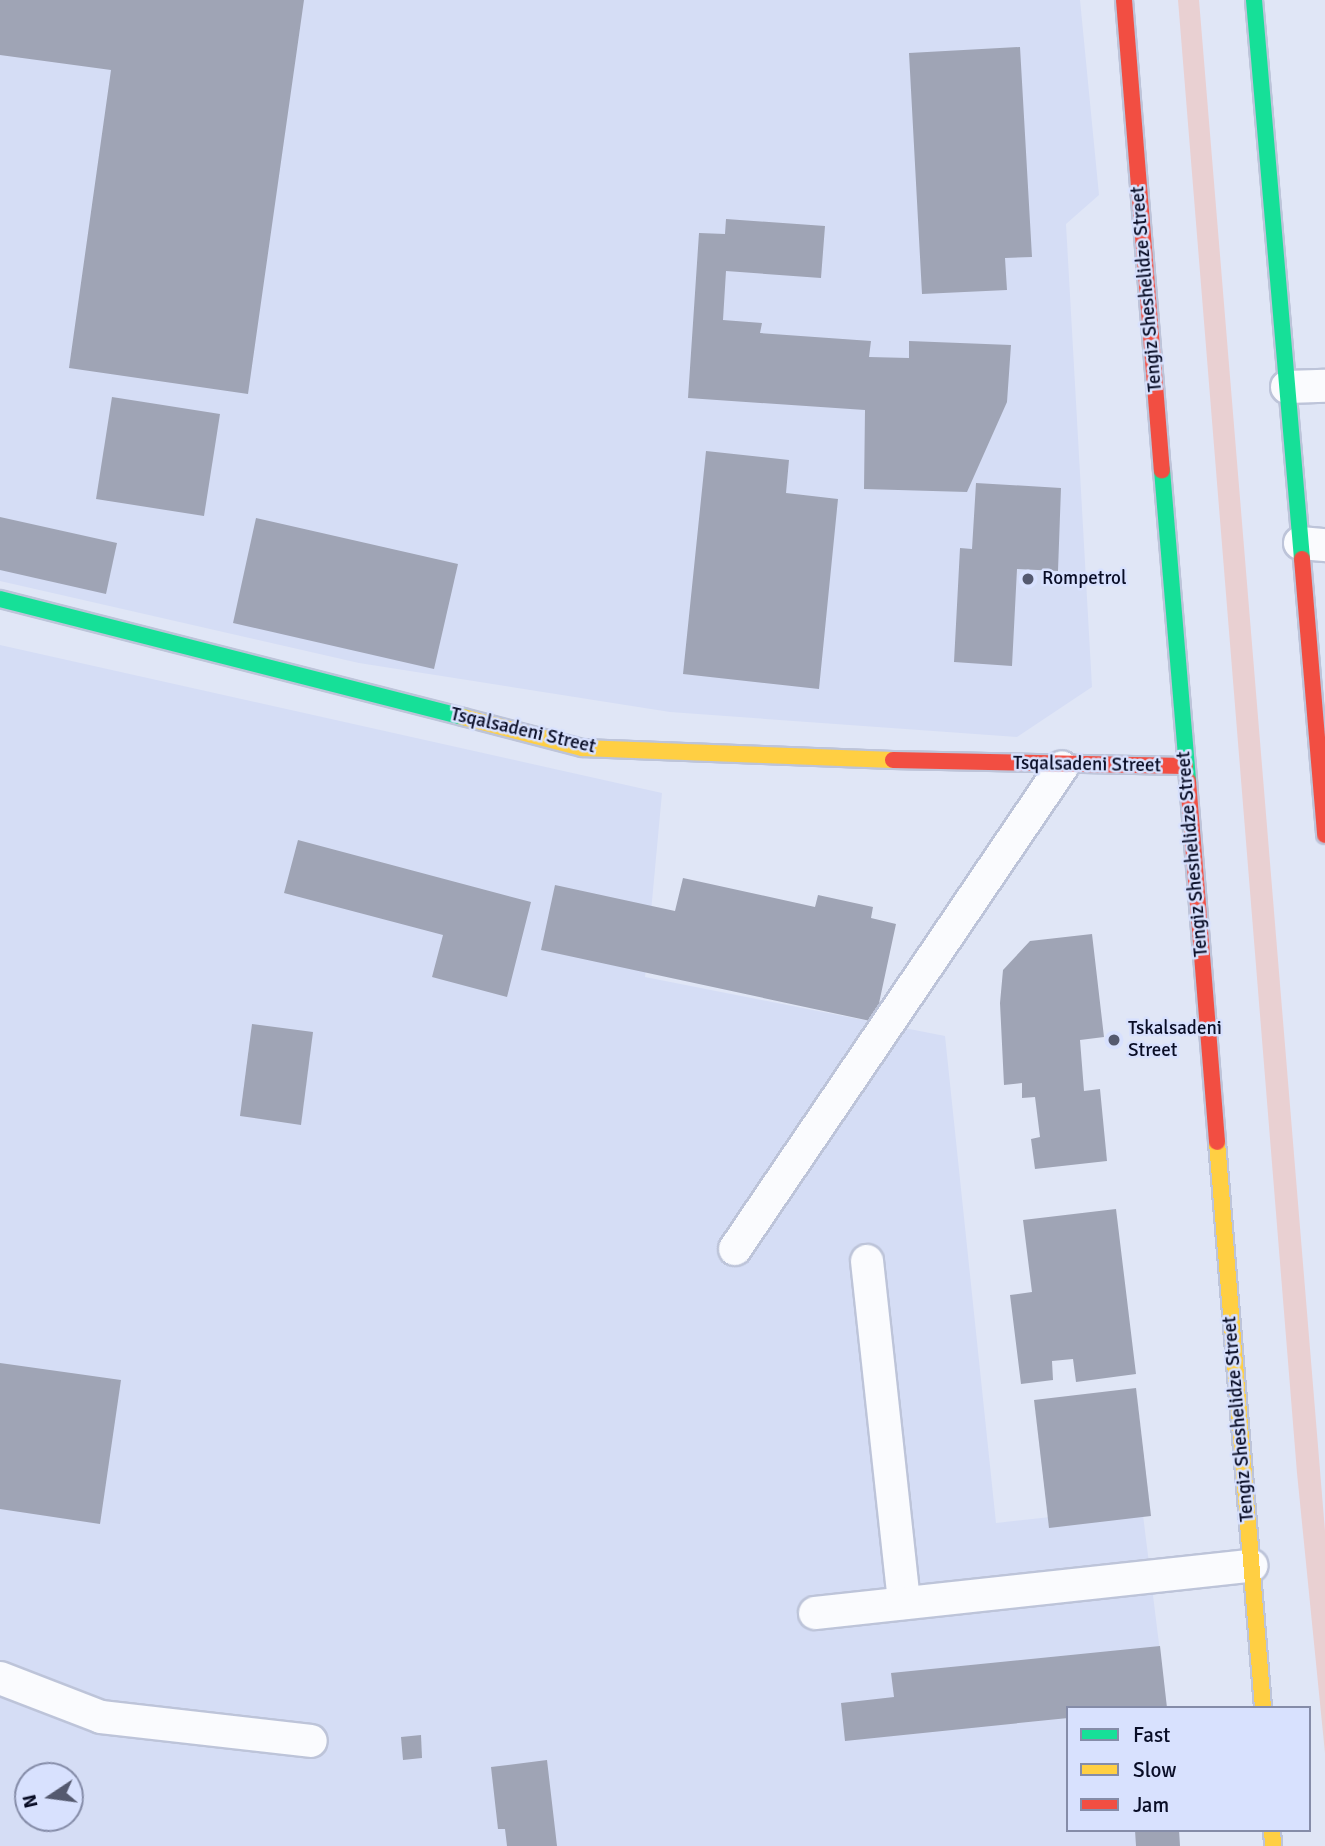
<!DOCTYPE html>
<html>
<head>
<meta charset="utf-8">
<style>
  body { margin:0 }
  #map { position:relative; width:1325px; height:1846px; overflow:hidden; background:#e0e6f6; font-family:Signika,sans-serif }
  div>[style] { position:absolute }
  .built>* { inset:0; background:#d5ddf5 }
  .green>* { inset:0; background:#e9d0d2 }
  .building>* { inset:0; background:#9fa4b5 }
  .roads { filter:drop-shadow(2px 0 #bdc4d9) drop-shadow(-2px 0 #bdc4d9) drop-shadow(0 2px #bdc4d9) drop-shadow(0 -2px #bdc4d9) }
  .lane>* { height:32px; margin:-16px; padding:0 16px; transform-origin:16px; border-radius:16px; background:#fafbfe }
  .fast>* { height:16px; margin:-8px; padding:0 8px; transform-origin:8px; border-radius:8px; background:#16e098 }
  .slow>* { height:16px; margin:-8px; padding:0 8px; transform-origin:8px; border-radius:8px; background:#ffcf43 }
  .jam>* { height:16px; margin:-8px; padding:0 8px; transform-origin:8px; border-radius:8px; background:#f24e42 }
  .dots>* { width:19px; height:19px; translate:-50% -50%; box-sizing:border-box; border:4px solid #d8e1fe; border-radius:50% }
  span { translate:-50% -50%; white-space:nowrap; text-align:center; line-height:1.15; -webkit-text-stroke:5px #d8e1fe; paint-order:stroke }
  .street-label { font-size:19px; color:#090d26 }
  .poi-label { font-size:19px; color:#090d26 }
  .left { translate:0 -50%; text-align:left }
  .legend { position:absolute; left:1066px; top:1706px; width:245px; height:126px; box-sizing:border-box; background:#d8e1fe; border:2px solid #858ca8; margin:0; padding:9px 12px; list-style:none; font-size:21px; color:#090d26 }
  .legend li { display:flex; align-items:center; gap:14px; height:35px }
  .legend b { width:35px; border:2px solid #858ca8 }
  .north { position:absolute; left:14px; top:1762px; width:70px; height:70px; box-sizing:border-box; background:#d8e1fe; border:2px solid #858ca8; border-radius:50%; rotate:257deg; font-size:19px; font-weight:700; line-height:28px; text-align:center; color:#090d26 }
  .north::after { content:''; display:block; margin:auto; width:24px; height:32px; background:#54596f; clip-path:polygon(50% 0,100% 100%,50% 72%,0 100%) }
</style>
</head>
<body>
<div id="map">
  <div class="built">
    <div style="clip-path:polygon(0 0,1080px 0,1099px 195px,1066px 224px,1092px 687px,1017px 737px,670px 712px,359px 663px,0 581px)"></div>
    <div style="clip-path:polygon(evenodd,0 645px,662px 793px,645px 977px,945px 1036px,996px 1523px,1142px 1507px,1167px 1708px,1068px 1708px,1068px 1830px,1179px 1830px,1180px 1846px,0 1846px,0 645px,28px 1776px,70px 1776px,70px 1818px,28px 1818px,28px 1776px)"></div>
  </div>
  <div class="green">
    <div style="clip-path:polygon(1178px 0,1199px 0,1325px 1531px,1325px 1753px,1297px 1473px)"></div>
  </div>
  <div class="building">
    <div style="clip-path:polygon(0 0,304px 0,248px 394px,69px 368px,111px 70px,0 55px)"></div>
    <div style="clip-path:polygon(1020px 47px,1032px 257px,1005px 258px,1007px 290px,922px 294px,909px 53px)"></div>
    <div style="clip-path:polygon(726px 219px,825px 226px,821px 278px,726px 271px,723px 320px,762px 323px,760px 333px,871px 341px,869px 357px,909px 358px,909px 341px,1011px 345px,1007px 402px,967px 492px,864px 489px,865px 410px,688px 398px,699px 233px,725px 234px)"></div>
    <div style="clip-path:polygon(112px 397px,220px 414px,204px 516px,96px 499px)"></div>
    <div style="clip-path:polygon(706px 451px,789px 460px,786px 493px,838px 499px,819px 689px,683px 674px)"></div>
    <div style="clip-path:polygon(976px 483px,1061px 488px,1058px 571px,1017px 569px,1012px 666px,954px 662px,960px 548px,972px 549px)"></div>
    <div style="clip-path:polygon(0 517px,117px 543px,106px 594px,0 570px)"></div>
    <div style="clip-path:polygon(256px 518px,458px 564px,434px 669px,233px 623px)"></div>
    <div style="clip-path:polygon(298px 840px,531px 902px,507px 997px,432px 977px,443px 935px,284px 893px)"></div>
    <div style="clip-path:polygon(683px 878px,815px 907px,818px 895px,873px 907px,871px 918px,896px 924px,875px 1022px,541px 950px,555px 885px,675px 911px)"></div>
    <div style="clip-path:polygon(1092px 934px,1104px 1037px,1080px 1040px,1084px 1091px,1100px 1089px,1107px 1161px,1035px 1169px,1031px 1139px,1040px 1137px,1035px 1097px,1022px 1098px,1022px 1083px,1004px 1085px,1000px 1003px,1003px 970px,1030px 941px)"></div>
    <div style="clip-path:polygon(252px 1024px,313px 1032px,301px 1125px,240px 1116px)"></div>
    <div style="clip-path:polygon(1116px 1209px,1136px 1374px,1076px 1382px,1073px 1359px,1052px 1361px,1053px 1380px,1021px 1384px,1010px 1295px,1032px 1292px,1023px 1220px)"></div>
    <div style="clip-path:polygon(0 1363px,121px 1380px,100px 1524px,0 1509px)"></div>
    <div style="clip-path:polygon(1136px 1388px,1151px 1516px,1049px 1528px,1034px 1400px)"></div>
    <div style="clip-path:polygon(1160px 1646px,1167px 1708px,1068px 1708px,1068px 1718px,845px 1741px,841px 1703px,894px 1697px,891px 1673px)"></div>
    <div style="clip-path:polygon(421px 1735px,422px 1758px,403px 1760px,401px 1737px)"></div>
    <div style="clip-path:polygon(547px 1760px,557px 1846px,507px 1846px,505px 1829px,498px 1829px,491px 1767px)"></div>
    <div style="clip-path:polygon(1135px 1830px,1179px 1830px,1180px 1846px,1136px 1846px)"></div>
  </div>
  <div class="roads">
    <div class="lane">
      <div style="left:1287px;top:387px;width:38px;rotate:-2deg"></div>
      <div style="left:1300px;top:543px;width:25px;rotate:5deg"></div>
      <div style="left:735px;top:1249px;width:582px;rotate:-55.85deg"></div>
      <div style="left:867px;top:1261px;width:344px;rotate:83.8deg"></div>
      <div style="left:815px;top:1613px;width:439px;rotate:-6.2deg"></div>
      <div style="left:0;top:1678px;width:108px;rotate:21.1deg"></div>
      <div style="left:101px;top:1717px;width:211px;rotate:6.5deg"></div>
    </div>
    <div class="fast">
      <div style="left:1254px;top:0;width:561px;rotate:85.09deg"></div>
      <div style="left:1162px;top:470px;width:312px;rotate:85.2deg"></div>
      <div style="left:0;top:599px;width:478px;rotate:14.3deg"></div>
    </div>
    <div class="slow">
      <div style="left:463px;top:717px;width:123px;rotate:14.6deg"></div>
      <div style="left:582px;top:748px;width:311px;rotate:2.2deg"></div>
      <div style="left:1217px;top:1142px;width:568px;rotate:85.35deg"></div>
      <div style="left:1272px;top:1830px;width:16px;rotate:86deg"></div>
    </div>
    <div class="jam">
      <div style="left:1124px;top:0;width:472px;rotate:85.4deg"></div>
      <div style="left:1302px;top:559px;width:277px;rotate:85.2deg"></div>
      <div style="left:893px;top:760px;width:292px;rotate:1.2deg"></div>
      <div style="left:1188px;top:781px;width:362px;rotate:85.4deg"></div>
    </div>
  </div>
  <div class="dots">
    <div style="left:1028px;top:579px;background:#54596f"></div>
    <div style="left:1114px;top:1040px;background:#54596f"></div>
  </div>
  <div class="street-label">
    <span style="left:1147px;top:289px;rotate:-95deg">Tengiz Sheshelidze Street</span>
    <span style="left:523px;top:731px;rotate:13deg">Tsqalsadeni Street</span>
    <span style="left:1087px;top:765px;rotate:1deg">Tsqalsadeni Street</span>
    <span style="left:1193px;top:854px;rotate:-95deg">Tengiz Sheshelidze Street</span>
    <span style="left:1239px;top:1419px;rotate:-95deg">Tengiz Sheshelidze Street</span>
  </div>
  <div class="poi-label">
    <span class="left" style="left:1042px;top:579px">Rompetrol</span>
    <span class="left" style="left:1128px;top:1040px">Tskalsadeni<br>Street</span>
  </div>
  <ul class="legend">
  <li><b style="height:9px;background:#16e098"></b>Fast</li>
  <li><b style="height:9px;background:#ffcf43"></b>Slow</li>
  <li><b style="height:9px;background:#f24e42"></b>Jam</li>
  </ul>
  <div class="north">N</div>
</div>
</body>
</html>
